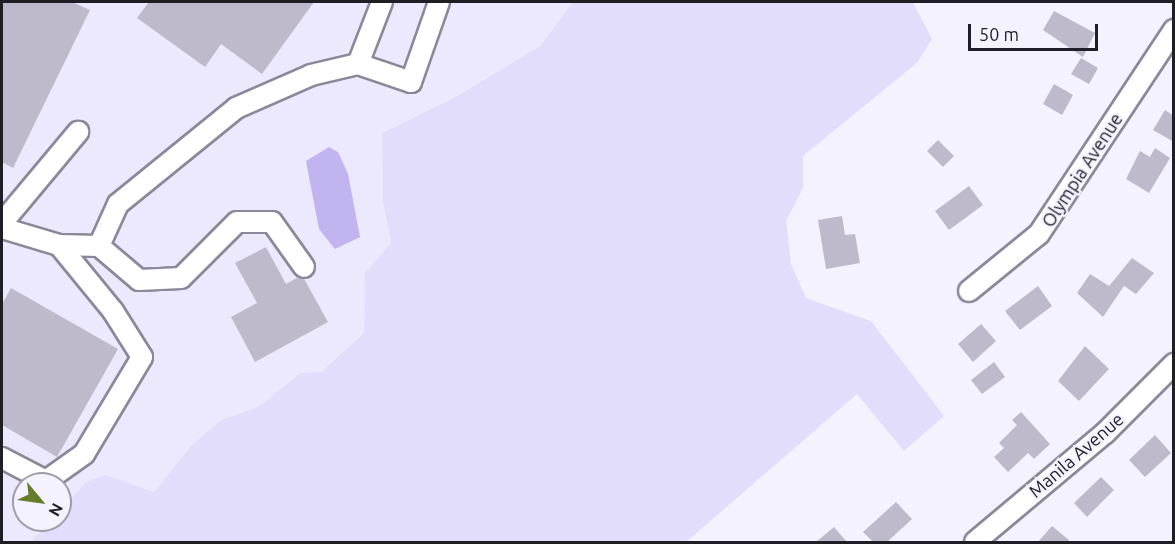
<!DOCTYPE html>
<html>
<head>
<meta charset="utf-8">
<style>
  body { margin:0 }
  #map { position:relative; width:1175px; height:544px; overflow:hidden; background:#f4f2fe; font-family:Ubuntu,sans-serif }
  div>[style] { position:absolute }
  .built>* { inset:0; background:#ece8fd }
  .green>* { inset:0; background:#e2ddfa }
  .water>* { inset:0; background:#c1b4ef }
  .building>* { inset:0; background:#bebacc }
  .roads { filter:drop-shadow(2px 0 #8b8899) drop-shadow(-2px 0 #8b8899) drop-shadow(0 2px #8b8899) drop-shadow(0 -2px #8b8899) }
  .minor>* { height:20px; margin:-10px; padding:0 10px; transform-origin:10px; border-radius:10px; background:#fff }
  span { translate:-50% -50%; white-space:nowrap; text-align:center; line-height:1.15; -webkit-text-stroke:4.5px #f4f2fe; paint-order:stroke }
  .street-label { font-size:18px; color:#1f1e24 }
  .frame { position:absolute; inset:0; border:3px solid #1f1e24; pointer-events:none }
  .north { position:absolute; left:12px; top:472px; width:60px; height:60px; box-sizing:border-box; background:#f4f2fe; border:2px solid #9f9da7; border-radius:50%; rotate:119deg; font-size:16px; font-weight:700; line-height:24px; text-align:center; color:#1f1e24 }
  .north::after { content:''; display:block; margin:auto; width:21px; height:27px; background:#657c2d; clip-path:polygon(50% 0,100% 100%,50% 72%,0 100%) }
  .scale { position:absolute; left:968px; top:24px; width:130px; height:27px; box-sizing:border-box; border:3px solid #1f1e24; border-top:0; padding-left:8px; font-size:18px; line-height:21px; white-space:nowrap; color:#1f1e24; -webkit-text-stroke:4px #f4f2fe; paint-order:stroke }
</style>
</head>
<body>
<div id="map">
  <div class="built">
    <div style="clip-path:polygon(2px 2px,573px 2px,540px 46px,454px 98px,382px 133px,383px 201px,391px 243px,365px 273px,364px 333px,320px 372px,301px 374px,258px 407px,221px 420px,191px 446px,154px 492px,106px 475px,86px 482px,60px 511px,60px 484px,24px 484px,24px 520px,51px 520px,31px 542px,2px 542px)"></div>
  </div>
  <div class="green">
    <div style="clip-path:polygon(573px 2px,913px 2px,932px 39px,917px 63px,803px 156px,803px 188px,786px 221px,791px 264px,806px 298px,871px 321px,944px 416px,904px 451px,857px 394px,686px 542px,31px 542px,51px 520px,60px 520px,60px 511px,86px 482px,106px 475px,154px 492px,191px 446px,221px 420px,258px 407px,301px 373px,321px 372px,364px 333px,365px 273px,391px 243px,383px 201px,382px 133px,454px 98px,540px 46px)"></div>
  </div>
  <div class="water">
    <div style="clip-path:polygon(329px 147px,338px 152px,348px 174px,360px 237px,335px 249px,319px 229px,306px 161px)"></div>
  </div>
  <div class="building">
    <div style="clip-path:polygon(2px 2px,72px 2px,90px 10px,13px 168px,2px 162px)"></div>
    <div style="clip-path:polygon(149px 2px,314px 2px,262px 74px,221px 44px,205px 67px,137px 18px)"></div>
    <div style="clip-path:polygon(1054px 11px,1095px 33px,1083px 57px,1043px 30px)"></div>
    <div style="clip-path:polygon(1081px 58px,1098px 68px,1089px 84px,1071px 74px)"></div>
    <div style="clip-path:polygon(1054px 84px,1073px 95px,1062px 115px,1043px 104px)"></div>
    <div style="clip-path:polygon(1165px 110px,1174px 116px,1174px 142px,1153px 130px)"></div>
    <div style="clip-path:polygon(938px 140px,954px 156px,943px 167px,927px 151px)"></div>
    <div style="clip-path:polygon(1155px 148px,1170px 158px,1149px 193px,1126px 179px,1140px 151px,1150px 157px)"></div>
    <div style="clip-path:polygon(969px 186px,983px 205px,949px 230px,935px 211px)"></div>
    <div style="clip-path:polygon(842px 216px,845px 235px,855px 234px,860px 263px,826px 269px,818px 220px)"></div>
    <div style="clip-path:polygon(266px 247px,286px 284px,302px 275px,328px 322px,255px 362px,231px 317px,257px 303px,235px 263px)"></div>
    <div style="clip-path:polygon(1132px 258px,1154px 273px,1136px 294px,1124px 286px,1103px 317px,1077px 293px,1090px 274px,1109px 286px)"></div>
    <div style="clip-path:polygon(1038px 286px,1052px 306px,1020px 330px,1005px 311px)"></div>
    <div style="clip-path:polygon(11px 288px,118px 349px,57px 457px,2px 425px,2px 304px)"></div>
    <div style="clip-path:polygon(981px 324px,996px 341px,973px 362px,958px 344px)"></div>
    <div style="clip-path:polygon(1085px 346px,1109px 369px,1079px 401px,1058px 381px)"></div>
    <div style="clip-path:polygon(994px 362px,1005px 377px,982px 394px,971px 380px)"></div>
    <div style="clip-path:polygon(1021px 412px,1050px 444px,1034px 459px,1028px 453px,1008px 472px,994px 457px,1004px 448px,999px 443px,1017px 425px,1012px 420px)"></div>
    <div style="clip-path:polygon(1155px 435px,1171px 453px,1145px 477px,1129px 460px)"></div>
    <div style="clip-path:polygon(1101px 477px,1114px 490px,1087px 517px,1074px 503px)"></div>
    <div style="clip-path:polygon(896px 502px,912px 519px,887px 542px,873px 542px,863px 532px)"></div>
    <div style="clip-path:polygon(1052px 526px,1069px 540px,1067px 542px,1038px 542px)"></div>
    <div style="clip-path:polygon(834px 527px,847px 542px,816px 542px)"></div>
  </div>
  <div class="roads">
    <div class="minor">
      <div style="left:382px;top:2px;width:66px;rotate:111.2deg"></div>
      <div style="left:358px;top:64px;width:56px;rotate:18.8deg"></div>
      <div style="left:411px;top:82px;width:85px;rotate:-70.7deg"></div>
      <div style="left:2px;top:223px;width:119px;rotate:-50.1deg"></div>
      <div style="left:2px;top:228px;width:59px;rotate:16.6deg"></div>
      <div style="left:59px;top:245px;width:40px;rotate:1.4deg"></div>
      <div style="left:99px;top:246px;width:46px;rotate:-65.7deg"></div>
      <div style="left:118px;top:204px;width:152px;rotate:-39.1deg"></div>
      <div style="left:236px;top:108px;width:82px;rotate:-23.7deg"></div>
      <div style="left:311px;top:75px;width:48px;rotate:-13.2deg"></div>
      <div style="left:99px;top:246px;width:52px;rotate:40.4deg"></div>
      <div style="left:139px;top:280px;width:42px;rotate:-2.7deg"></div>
      <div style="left:181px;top:278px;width:79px;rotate:-45deg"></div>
      <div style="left:237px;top:222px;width:35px"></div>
      <div style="left:272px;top:222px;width:55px;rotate:54.6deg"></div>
      <div style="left:969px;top:291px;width:90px;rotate:-39.2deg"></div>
      <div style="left:1039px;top:234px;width:245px;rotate:-56.5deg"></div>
      <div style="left:2px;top:458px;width:50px;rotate:27.6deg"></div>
      <div style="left:46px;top:481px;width:47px;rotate:-35.4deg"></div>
      <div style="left:84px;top:454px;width:113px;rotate:-59.1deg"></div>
      <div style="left:142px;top:357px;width:54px;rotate:-122.2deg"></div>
      <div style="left:113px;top:311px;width:85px;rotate:-129.3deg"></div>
      <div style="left:975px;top:542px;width:170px;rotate:-40deg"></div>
      <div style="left:1105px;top:433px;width:98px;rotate:-45deg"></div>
    </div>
  </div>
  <div class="street-label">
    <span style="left:1082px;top:170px;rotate:-57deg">Olympia Avenue</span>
    <span style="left:1076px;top:455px;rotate:-41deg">Manila Avenue</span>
  </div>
  <div class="frame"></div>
  <div class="north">N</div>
  <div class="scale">50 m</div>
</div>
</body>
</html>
